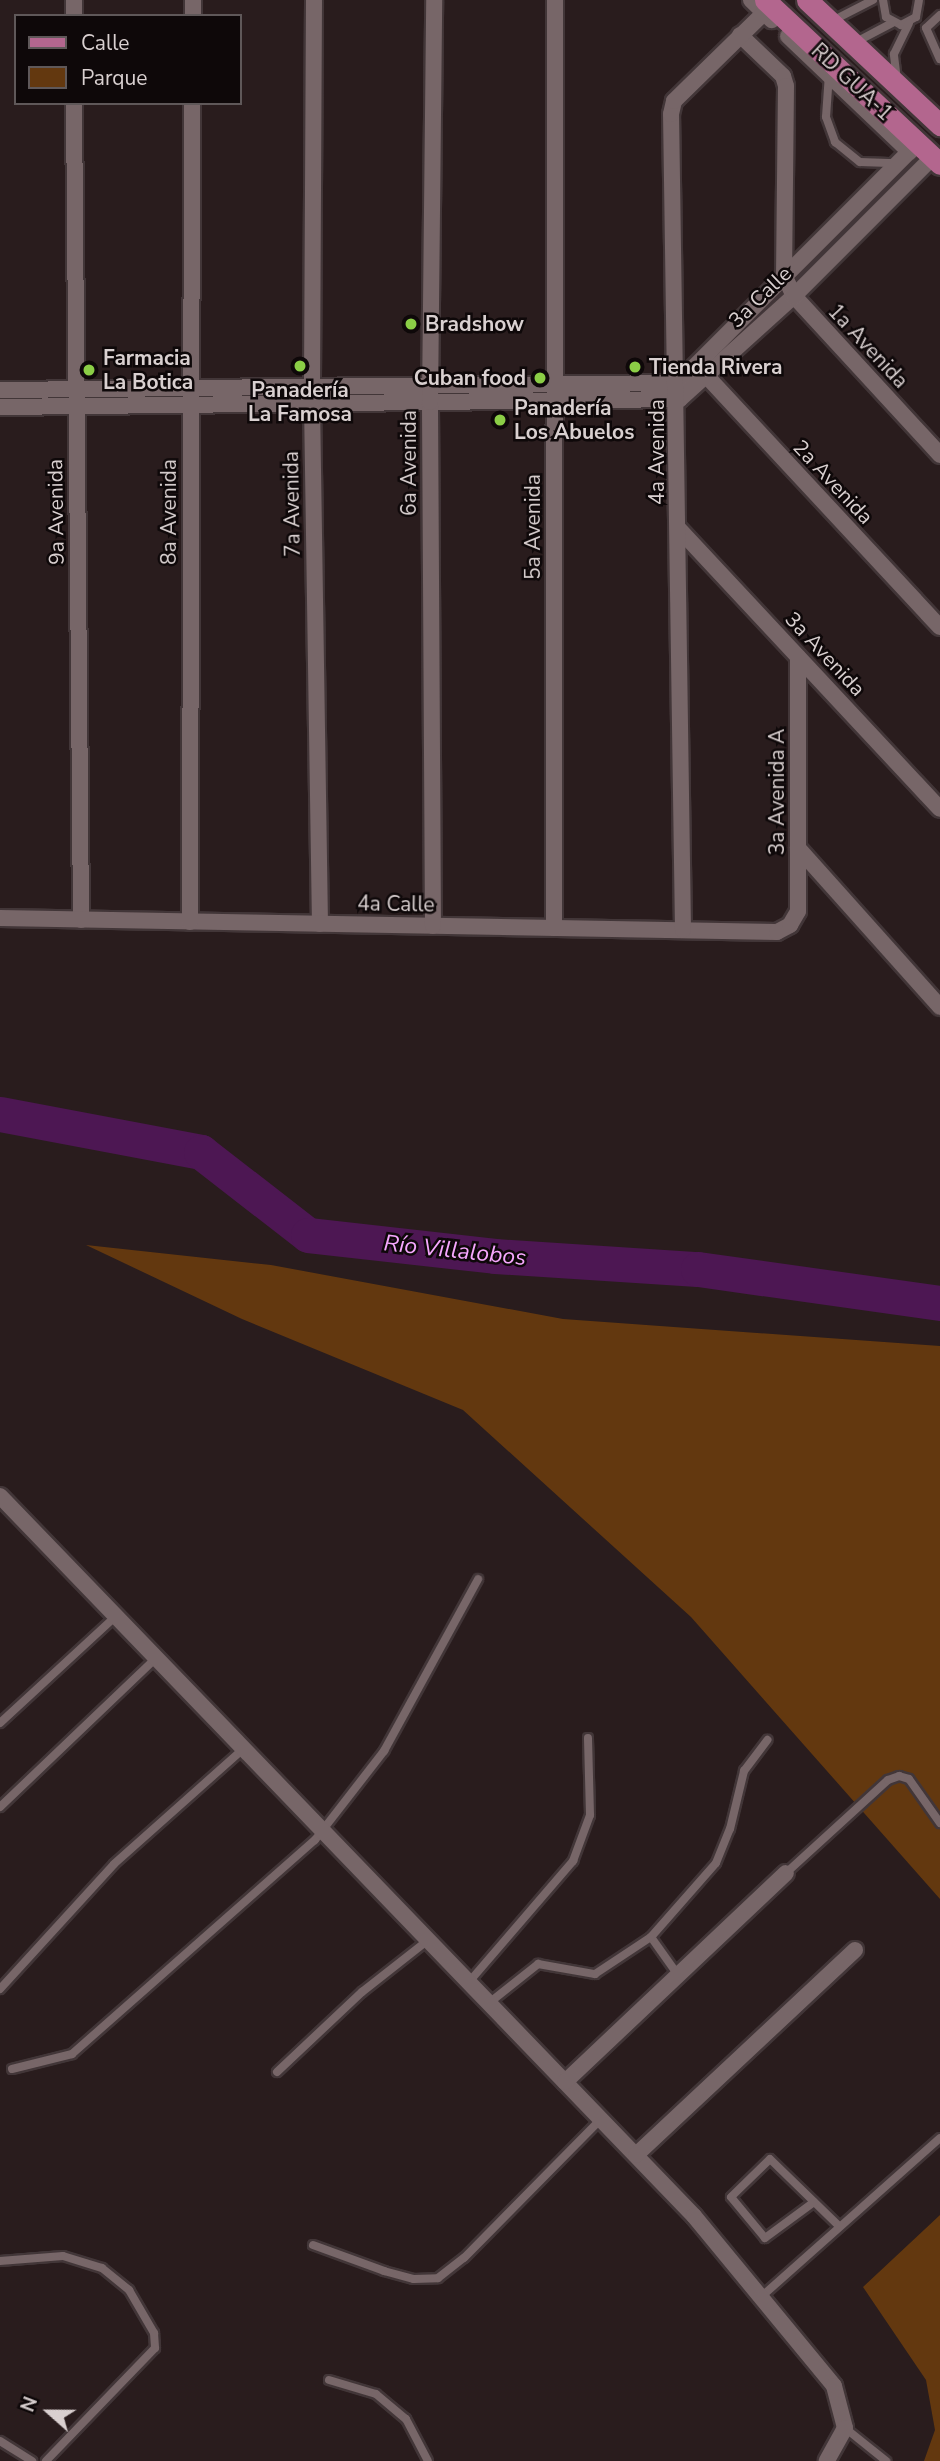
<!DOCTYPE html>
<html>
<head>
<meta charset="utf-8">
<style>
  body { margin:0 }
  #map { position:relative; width:940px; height:2461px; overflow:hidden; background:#291c1d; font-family:"Nunito Sans",sans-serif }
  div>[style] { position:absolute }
  .green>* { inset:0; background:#63380f }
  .river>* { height:35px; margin:-17.5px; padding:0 17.5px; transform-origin:17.5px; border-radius:17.5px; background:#4d1753 }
  .roads { filter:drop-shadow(2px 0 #423638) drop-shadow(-2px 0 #423638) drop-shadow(0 2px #423638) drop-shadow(0 -2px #423638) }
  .lane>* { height:8px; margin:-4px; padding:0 4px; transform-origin:4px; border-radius:4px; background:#776668 }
  .street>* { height:16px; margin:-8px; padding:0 8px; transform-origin:8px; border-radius:8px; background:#776668 }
  .primary>* { height:21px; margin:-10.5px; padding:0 10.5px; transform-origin:10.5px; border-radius:10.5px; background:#b3668e }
  .dots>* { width:19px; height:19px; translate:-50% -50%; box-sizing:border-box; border:4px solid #0e0809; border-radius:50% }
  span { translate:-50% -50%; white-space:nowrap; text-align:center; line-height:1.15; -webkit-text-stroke:5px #0e0809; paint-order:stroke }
  .street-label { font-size:21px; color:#d9d0d0 }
  .poi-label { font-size:21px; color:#d9d0d0; font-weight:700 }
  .left { translate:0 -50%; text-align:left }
  .right { translate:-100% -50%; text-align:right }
  .water-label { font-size:23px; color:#f6a7fe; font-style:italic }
  .legend { position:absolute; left:14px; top:14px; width:228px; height:91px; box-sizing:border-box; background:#0e0809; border:2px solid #5f5859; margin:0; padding:9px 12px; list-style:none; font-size:21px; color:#d9d0d0 }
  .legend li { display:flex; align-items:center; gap:14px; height:35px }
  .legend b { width:35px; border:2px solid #5f5859 }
  .north { position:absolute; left:14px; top:2377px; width:70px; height:70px; -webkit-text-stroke:5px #0e0809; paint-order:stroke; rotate:291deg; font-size:19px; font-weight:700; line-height:28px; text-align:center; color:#d9d0d0 }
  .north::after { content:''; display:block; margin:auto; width:24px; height:32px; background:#d9d0d0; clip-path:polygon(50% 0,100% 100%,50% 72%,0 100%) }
</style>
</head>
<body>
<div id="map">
  <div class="green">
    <div style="clip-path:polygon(86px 1245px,271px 1265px,563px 1319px,940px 1346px,940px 1899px,691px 1617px,463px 1410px,242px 1319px)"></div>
    <div style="clip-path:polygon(940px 2215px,940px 2461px,924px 2461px,935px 2430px,926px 2380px,863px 2287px)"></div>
  </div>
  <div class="river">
    <div style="left:0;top:1114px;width:205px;rotate:10.7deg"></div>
    <div style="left:201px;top:1152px;width:135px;rotate:37.8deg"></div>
    <div style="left:308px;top:1235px;width:188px;rotate:6.4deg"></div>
    <div style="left:495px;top:1256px;width:203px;rotate:3.7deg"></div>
    <div style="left:698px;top:1269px;width:244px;rotate:8deg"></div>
  </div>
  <div class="roads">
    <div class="lane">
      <div style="left:883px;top:0;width:17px;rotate:80deg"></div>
      <div style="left:886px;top:17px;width:17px;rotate:28deg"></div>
      <div style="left:901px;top:25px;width:17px;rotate:-28deg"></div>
      <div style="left:916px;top:17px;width:17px;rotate:-80deg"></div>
      <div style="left:940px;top:15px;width:19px;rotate:137deg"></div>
      <div style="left:926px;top:28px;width:34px;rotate:66deg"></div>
      <div style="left:832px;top:21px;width:46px;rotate:-27.1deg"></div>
      <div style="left:856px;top:42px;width:41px;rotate:-27.8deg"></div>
      <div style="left:829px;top:74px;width:43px;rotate:94deg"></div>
      <div style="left:826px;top:117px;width:27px;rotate:70deg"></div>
      <div style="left:835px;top:142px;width:32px;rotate:39deg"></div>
      <div style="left:860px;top:162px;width:36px;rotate:2deg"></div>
      <div style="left:897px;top:80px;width:26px;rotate:-97deg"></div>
      <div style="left:894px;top:54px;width:34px;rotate:-64deg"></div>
      <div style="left:0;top:1723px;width:158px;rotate:-42.7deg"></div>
      <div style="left:0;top:1807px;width:216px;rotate:-43.7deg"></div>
      <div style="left:786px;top:1873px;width:138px;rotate:-42.4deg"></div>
      <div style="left:888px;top:1780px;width:12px;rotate:-20deg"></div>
      <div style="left:899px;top:1776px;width:10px;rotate:17deg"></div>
      <div style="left:909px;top:1779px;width:54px;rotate:54.8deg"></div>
      <div style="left:651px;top:1937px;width:47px;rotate:54.6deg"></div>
      <div style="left:469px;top:1982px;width:160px;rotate:-49.3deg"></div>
      <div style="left:573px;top:1861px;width:49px;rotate:-69.7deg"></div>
      <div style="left:590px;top:1815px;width:77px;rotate:-91.5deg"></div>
      <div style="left:0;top:1989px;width:169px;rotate:-47.6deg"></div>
      <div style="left:114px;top:1864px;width:173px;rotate:-41.7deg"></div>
      <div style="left:489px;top:2003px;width:63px;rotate:-38.5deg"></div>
      <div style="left:538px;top:1964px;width:58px;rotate:10deg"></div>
      <div style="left:595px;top:1974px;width:67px;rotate:-33.5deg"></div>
      <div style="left:651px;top:1937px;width:98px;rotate:-48.7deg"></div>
      <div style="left:716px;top:1863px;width:37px;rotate:-68deg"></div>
      <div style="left:730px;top:1829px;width:60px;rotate:-76.4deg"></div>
      <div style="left:744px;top:1771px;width:39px;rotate:-53deg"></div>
      <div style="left:12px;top:2069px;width:62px;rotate:-14deg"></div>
      <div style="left:72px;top:2054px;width:324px;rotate:-41.4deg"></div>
      <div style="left:315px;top:1840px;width:113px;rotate:-52.2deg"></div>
      <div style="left:384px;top:1751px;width:196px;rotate:-61.3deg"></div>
      <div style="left:277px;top:2072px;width:117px;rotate:-43.3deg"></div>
      <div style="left:362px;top:1992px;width:84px;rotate:-38.2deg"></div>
      <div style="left:814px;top:2202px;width:61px;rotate:143.7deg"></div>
      <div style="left:765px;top:2238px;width:53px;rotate:-129.7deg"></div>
      <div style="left:731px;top:2197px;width:54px;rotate:-44.3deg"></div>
      <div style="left:770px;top:2159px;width:96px;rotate:44.2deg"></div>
      <div style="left:313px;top:2245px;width:76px;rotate:20.1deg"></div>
      <div style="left:384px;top:2271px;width:31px;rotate:15deg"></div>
      <div style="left:414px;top:2279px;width:24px;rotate:-2deg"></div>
      <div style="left:438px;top:2278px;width:33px;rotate:-38deg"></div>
      <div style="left:464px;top:2258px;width:195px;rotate:-45.4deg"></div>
      <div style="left:0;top:2261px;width:63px;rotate:-4.5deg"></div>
      <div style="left:63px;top:2256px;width:41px;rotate:17.1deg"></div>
      <div style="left:102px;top:2268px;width:35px;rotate:39deg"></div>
      <div style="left:129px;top:2290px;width:50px;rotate:59.8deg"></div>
      <div style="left:154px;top:2333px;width:15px;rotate:86deg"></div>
      <div style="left:155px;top:2348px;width:157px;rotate:134deg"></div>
      <div style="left:761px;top:2297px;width:239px;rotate:-41.6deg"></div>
      <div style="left:329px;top:2380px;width:49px;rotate:16.6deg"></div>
      <div style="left:376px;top:2394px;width:39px;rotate:40deg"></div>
      <div style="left:406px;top:2419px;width:47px;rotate:62.4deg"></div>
      <div style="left:845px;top:2428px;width:53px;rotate:38.8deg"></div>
      <div style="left:0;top:2441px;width:38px;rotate:32deg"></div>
    </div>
    <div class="street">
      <div style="left:314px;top:0;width:404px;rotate:90.3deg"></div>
      <div style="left:312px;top:404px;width:520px;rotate:89.12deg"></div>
      <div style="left:751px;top:0;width:29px;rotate:44deg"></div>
      <div style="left:74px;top:16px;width:16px;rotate:-90deg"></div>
      <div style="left:193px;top:16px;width:16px;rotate:-90deg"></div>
      <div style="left:740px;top:35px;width:59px;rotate:43.6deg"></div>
      <div style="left:783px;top:76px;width:10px;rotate:73deg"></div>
      <div style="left:786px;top:86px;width:189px;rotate:90.6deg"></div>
      <div style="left:784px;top:275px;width:23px;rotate:65deg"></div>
      <div style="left:794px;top:296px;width:216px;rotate:47.4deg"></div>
      <div style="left:788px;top:36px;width:168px;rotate:43.6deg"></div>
      <div style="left:74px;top:103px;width:817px;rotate:89.51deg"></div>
      <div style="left:701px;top:370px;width:351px;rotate:47.1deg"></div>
      <div style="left:0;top:390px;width:678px;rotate:-0.59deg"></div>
      <div style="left:678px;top:383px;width:339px;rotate:-45deg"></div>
      <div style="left:0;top:407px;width:680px;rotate:-0.67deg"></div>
      <div style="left:680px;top:399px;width:154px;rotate:-42.1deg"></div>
      <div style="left:794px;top:296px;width:195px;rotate:-45deg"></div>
      <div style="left:678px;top:528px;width:384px;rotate:47deg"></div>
      <div style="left:798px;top:848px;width:213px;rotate:48.2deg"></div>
      <div style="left:0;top:918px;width:777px;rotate:1.03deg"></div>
      <div style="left:777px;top:932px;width:15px;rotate:-28deg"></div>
      <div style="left:790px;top:925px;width:16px;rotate:-60deg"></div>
      <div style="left:798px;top:911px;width:254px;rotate:-90deg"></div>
      <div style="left:190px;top:922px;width:819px;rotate:-89.86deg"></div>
      <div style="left:433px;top:926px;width:524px;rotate:-90.33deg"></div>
      <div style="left:430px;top:402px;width:402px;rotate:-89.4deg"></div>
      <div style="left:554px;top:928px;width:928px;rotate:-89.94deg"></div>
      <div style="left:683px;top:930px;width:816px;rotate:-90.84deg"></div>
      <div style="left:671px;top:114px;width:13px;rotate:-77deg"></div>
      <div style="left:674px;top:101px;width:126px;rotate:-44.4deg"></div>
      <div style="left:0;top:1496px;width:1000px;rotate:46.05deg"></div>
      <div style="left:694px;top:2216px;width:220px;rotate:50.5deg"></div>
      <div style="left:834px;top:2386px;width:43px;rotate:75.3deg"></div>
      <div style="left:845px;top:2428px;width:38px;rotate:119deg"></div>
      <div style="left:565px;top:2082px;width:304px;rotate:-43.4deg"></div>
      <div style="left:636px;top:2155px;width:300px;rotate:-43.1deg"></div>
    </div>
    <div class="primary">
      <div style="left:765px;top:0;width:240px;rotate:43.1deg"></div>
      <div style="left:807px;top:0;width:183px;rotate:43.2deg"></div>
    </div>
  </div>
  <div class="dots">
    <div style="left:411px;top:324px;background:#8bce46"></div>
    <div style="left:300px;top:366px;background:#8bce46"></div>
    <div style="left:635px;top:367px;background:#8bce46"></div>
    <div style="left:89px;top:370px;background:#8bce46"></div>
    <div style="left:540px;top:378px;background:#8bce46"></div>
    <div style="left:500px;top:420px;background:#8bce46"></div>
  </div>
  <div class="street-label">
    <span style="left:852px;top:82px;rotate:43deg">RD GUA-1</span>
    <span style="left:760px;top:297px;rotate:-44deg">3a Calle</span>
    <span style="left:868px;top:346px;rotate:47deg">1a Avenida</span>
    <span style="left:657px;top:452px;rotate:-90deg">4a Avenida</span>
    <span style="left:409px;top:463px;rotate:-90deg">6a Avenida</span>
    <span style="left:833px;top:482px;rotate:47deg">2a Avenida</span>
    <span style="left:292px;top:504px;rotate:-91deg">7a Avenida</span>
    <span style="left:56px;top:512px;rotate:-91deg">9a Avenida</span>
    <span style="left:169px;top:512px;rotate:-90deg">8a Avenida</span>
    <span style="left:533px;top:527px;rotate:-90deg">5a Avenida</span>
    <span style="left:825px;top:654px;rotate:47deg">3a Avenida</span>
    <span style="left:777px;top:792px;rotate:-90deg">3a Avenida A</span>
    <span style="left:396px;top:904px;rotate:1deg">4a Calle</span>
  </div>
  <div class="poi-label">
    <span class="left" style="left:425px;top:324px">Bradshow</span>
    <span class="left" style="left:103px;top:370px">Farmacia<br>La Botica</span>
    <span class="left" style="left:649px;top:367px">Tienda Rivera</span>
    <span class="right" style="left:526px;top:378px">Cuban food</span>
    <span style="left:300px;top:402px">Panadería<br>La Famosa</span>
    <span class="left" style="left:514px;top:420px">Panadería<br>Los Abuelos</span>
  </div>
  <div class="water-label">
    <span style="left:455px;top:1251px;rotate:6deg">Río Villalobos</span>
  </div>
  <ul class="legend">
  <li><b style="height:9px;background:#b3668e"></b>Calle</li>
  <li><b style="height:19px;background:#63380f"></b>Parque</li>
  </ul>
  <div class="north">N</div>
</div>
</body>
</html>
